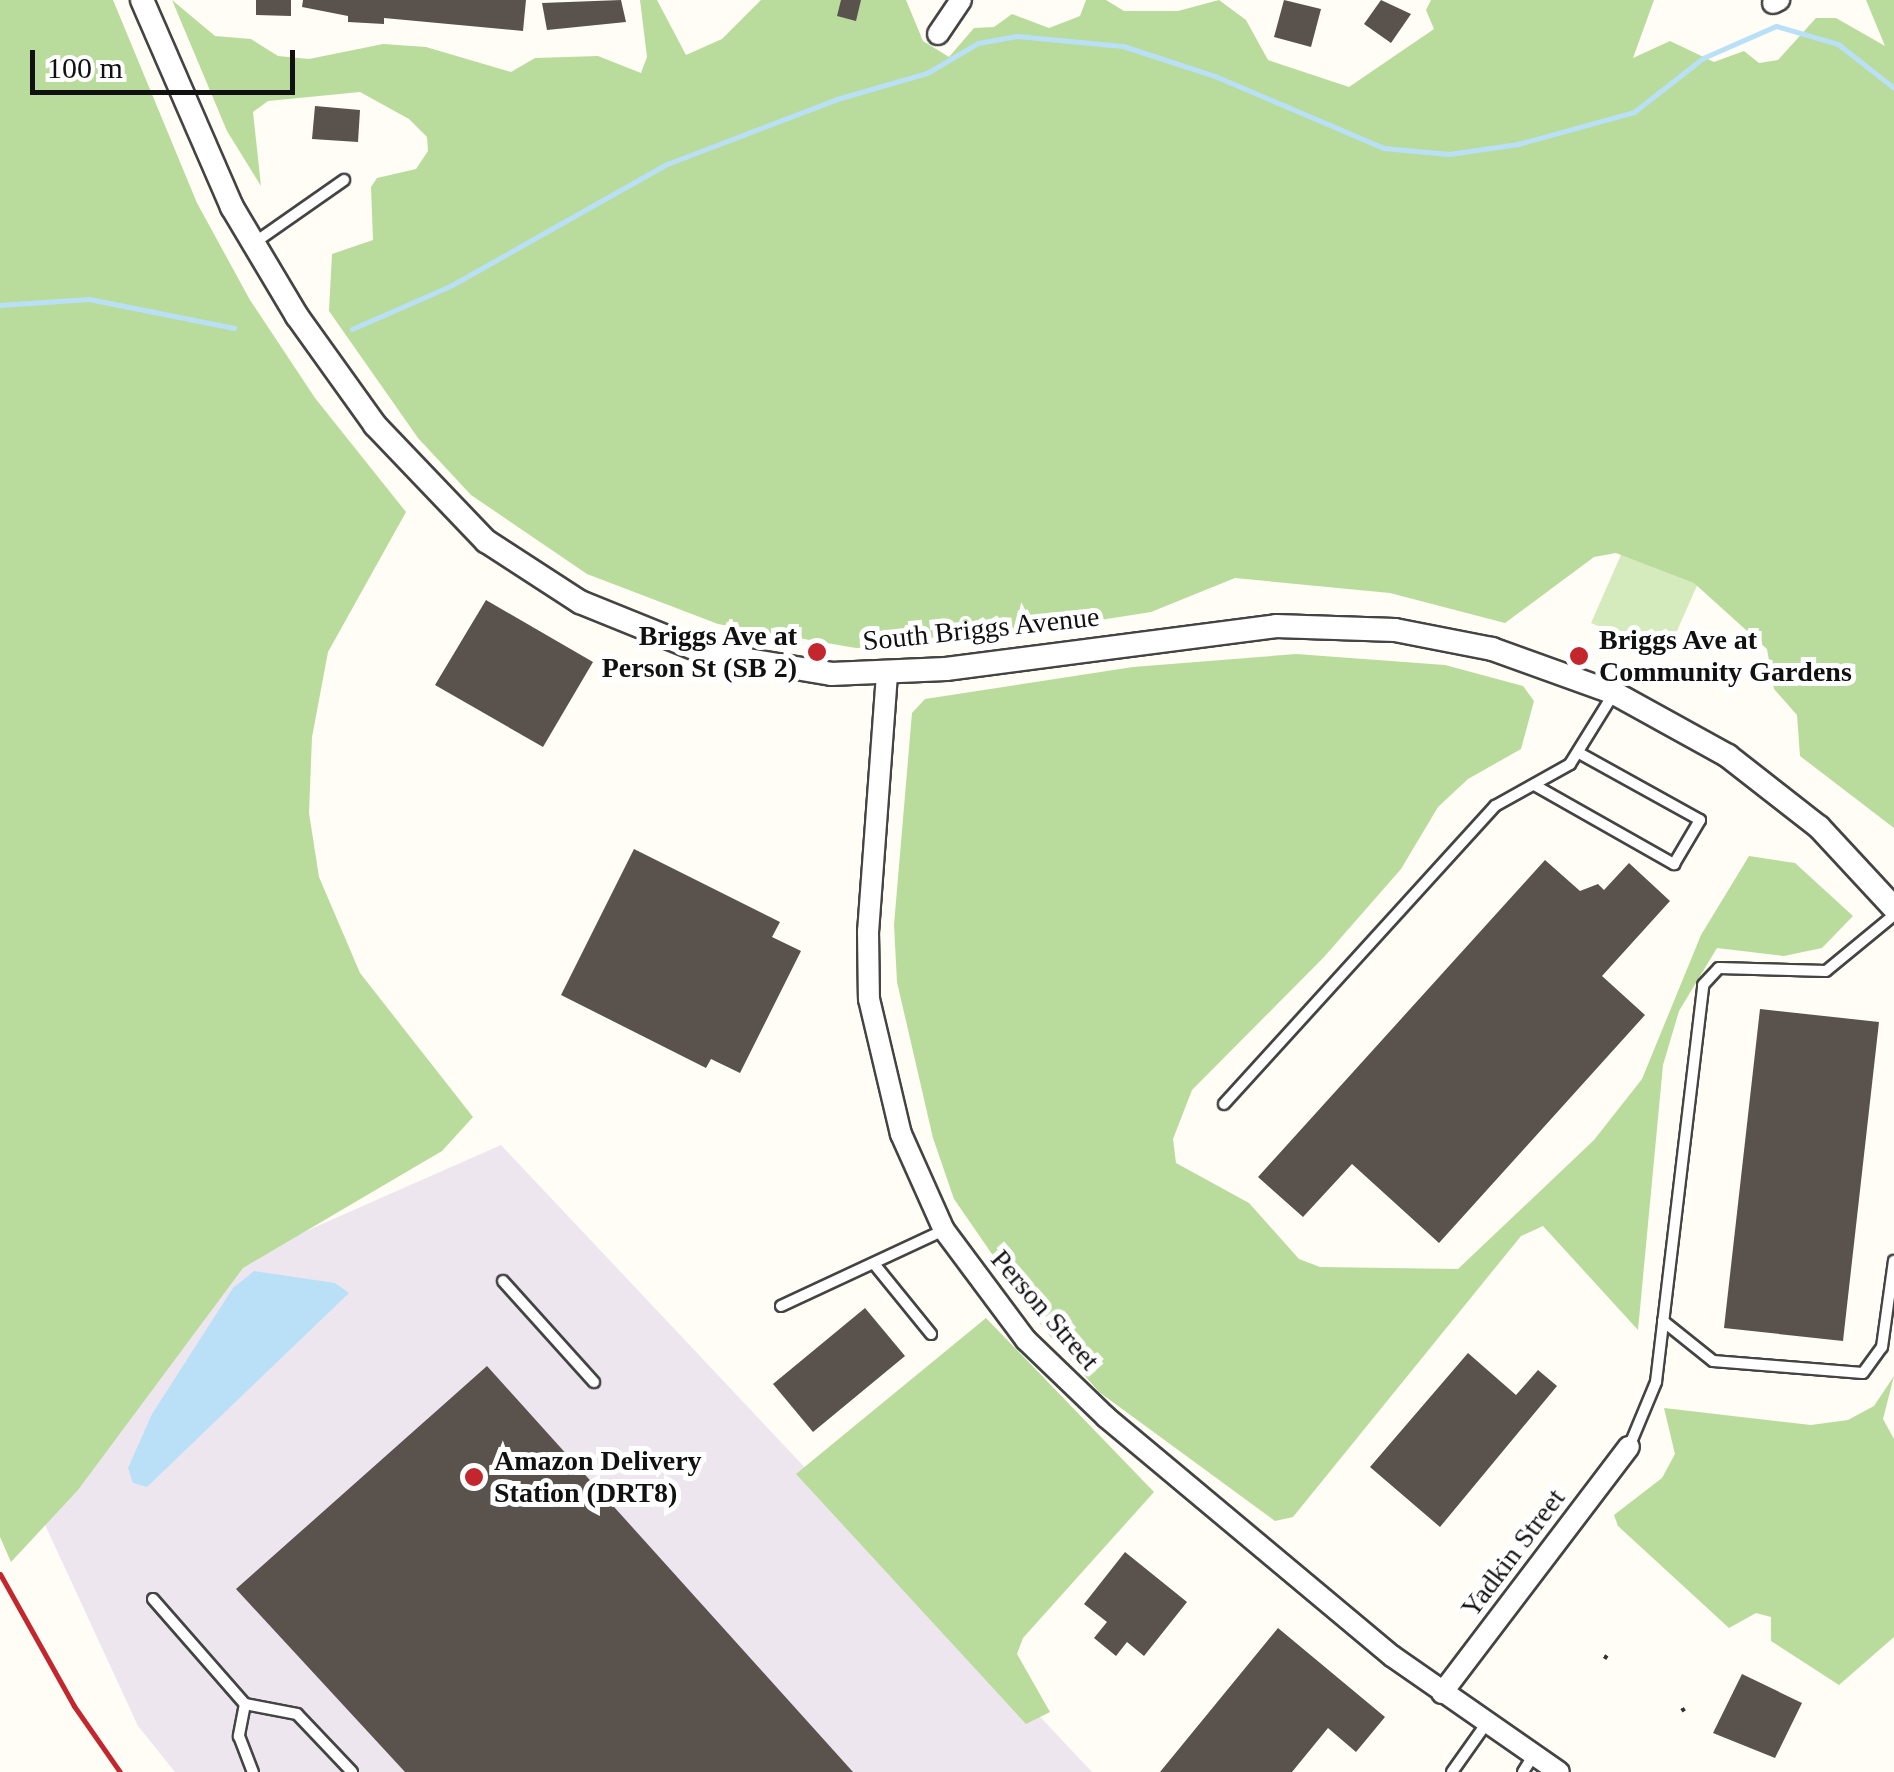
<!DOCTYPE html>
<html>
<head>
<meta charset="utf-8">
<style>
  body { margin:0 }
  #map { position:relative; width:1894px; height:1772px; overflow:hidden; background:#fffdf5; font-family:"Times New Roman",serif }
  div>[style] { position:absolute }
  .industrial>* { inset:0; background:#eee6ef }
  .green>* { inset:0; background:#d5ebbd }
  .forest>* { inset:0; background:#b9dc9c }
  .water>* { inset:0; background:#b9e0f7 }
  .stream>* { height:5px; margin:-2.5px; padding:0 2.5px; transform-origin:2.5px; border-radius:2.5px; background:#b9e0f7 }
  .building>* { inset:0; background:#5a524d }
  .path>* { height:4px; margin-top:-2px; transform-origin:0; background:repeating-linear-gradient(90deg,#333 0 10px,transparent 0 15px) }
  .roads { filter:drop-shadow(2px 0 #444) drop-shadow(-2px 0 #444) drop-shadow(0 2px #444) drop-shadow(0 -2px #444) }
  .service>* { height:10px; margin:-5px; padding:0 5px; transform-origin:5px; border-radius:5px; background:#fff }
  .minor>* { height:20px; margin:-10px; padding:0 10px; transform-origin:10px; border-radius:10px; background:#fff }
  .tertiary>* { height:22px; margin:-11px; padding:0 11px; transform-origin:11px; border-radius:11px; background:#fff }
  .rail>* { height:5px; margin:-2.5px; padding:0 2.5px; transform-origin:2.5px; border-radius:2.5px; background:#c4262e }
  .dots>* { width:28px; height:28px; translate:-50% -50%; box-sizing:border-box; border:5px solid #fff; border-radius:50% }
  span { translate:-50% -50%; white-space:nowrap; text-align:center; line-height:1.15; -webkit-text-stroke:10px #fff; paint-order:stroke }
  .street-label { font-size:28px; color:#111 }
  .poi-label { font-size:28px; color:#111; font-weight:700 }
  .right { translate:-100% -50%; text-align:right }
  .left { translate:0 -50%; text-align:left }
  .scale { position:absolute; left:30px; top:50px; width:265px; height:45px; box-sizing:border-box; border:5px solid #111; border-top:0; padding-left:12px; font-size:30px; line-height:35px; white-space:nowrap; color:#111; -webkit-text-stroke:8px #fff; paint-order:stroke }
</style>
</head>
<body>
<div id="map">
  <div class="industrial">
    <div style="clip-path:polygon(501px 1145px,1092px 1772px,175px 1772px,138px 1726px,41px 1516px,236px 1262px)"></div>
  </div>
  <div class="green">
    <div style="clip-path:polygon(1624px 548px,1699px 581px,1666px 656px,1591px 623px)"></div>
  </div>
  <div class="forest">
    <div style="clip-path:polygon(0 0,113px 0,197px 203px,250px 300px,315px 398px,406px 512px,328px 652px,312px 737px,309px 813px,319px 877px,360px 973px,473px 1117px,442px 1151px,243px 1268px,78px 1490px,11px 1562px,0 1537px)"></div>
    <div style="clip-path:polygon(172px 0,215px 36px,251px 39px,278px 56px,309px 59px,383px 44px,426px 47px,511px 72px,535px 58px,598px 56px,641px 73px,647px 57px,640px 0,657px 0,686px 55px,722px 39px,761px 0,906px 0,923px 41px,949px 57px,974px 28px,994px 27px,1012px 14px,1049px 28px,1080px 16px,1086px 0,1106px 0,1124px 11px,1178px 11px,1219px 0,1246px 20px,1268px 60px,1349px 87px,1434px 29px,1426px 10px,1431px 0,1654px 0,1633px 58px,1670px 41px,1714px 62px,1744px 51px,1759px 63px,1778px 60px,1816px 18px,1836px 18px,1885px 46px,1866px 0,1894px 0,1894px 828px,1800px 756px,1797px 715px,1774px 689px,1767px 649px,1694px 583px,1616px 553px,1594px 557px,1505px 623px,1390px 593px,1235px 578px,1151px 612px,935px 646px,856px 648px,718px 624px,587px 574px,471px 495px,418px 438px,329px 311px,332px 254px,373px 240px,371px 187px,377px 178px,416px 169px,428px 151px,427px 137px,409px 119px,360px 92px,268px 101px,253px 112px,261px 186px,227px 131px)"></div>
    <div style="clip-path:polygon(1296px 654px,1445px 665px,1523px 686px,1534px 701px,1521px 749px,1468px 779px,1438px 807px,1401px 869px,1324px 957px,1192px 1090px,1173px 1139px,1176px 1163px,1249px 1203px,1299px 1259px,1320px 1267px,1458px 1269px,1594px 1140px,1642px 1079px,1701px 935px,1749px 856px,1795px 863px,1853px 916px,1822px 948px,1784px 956px,1717px 948px,1679px 1011px,1663px 1065px,1638px 1330px,1543px 1226px,1521px 1236px,1293px 1517px,1275px 1521px,1099px 1392px,1043px 1328px,954px 1199px,933px 1138px,897px 982px,894px 925px,912px 713px,925px 699px,1133px 667px)"></div>
    <div style="clip-path:polygon(986px 1318px,1154px 1492px,1023px 1638px,1017px 1654px,1050px 1712px,1026px 1724px,796px 1474px)"></div>
    <div style="clip-path:polygon(1894px 1376px,1883px 1419px,1894px 1439px,1894px 1637px,1839px 1685px,1771px 1641px,1771px 1617px,1756px 1613px,1729px 1628px,1618px 1526px,1614px 1515px,1662px 1478px,1675px 1454px,1664px 1408px,1811px 1425px,1848px 1420px,1874px 1406px)"></div>
  </div>
  <div class="water">
    <div style="clip-path:polygon(254px 1271px,335px 1283px,349px 1293px,147px 1487px,133px 1483px,128px 1468px,152px 1414px,233px 1288px)"></div>
  </div>
  <div class="stream">
    <div style="left:0;top:305px;width:89px;rotate:-3.9deg"></div>
    <div style="left:89px;top:299px;width:148px;rotate:11.3deg"></div>
    <div style="left:352px;top:329px;width:109px;rotate:-23.7deg"></div>
    <div style="left:452px;top:285px;width:247px;rotate:-29.4deg"></div>
    <div style="left:667px;top:164px;width:182px;rotate:-20.9deg"></div>
    <div style="left:837px;top:99px;width:94px;rotate:-16.1deg"></div>
    <div style="left:927px;top:73px;width:59px;rotate:-30.5deg"></div>
    <div style="left:978px;top:43px;width:40px;rotate:-10deg"></div>
    <div style="left:1017px;top:36px;width:106px;rotate:5.4deg"></div>
    <div style="left:1123px;top:46px;width:97px;rotate:18.1deg"></div>
    <div style="left:1215px;top:76px;width:184px;rotate:23.1deg"></div>
    <div style="left:1384px;top:148px;width:65px;rotate:5.3deg"></div>
    <div style="left:1449px;top:154px;width:70px;rotate:-8.2deg"></div>
    <div style="left:1518px;top:144px;width:120px;rotate:-15.4deg"></div>
    <div style="left:1634px;top:112px;width:88px;rotate:-38deg"></div>
    <div style="left:1703px;top:58px;width:80px;rotate:-23.7deg"></div>
    <div style="left:1776px;top:26px;width:65px;rotate:16.2deg"></div>
    <div style="left:1838px;top:44px;width:71px;rotate:38.2deg"></div>
  </div>
  <div class="building">
    <div style="clip-path:polygon(256px 0,291px 0,291px 16px,256px 15px)"></div>
    <div style="clip-path:polygon(303px 0,526px 0,523px 31px,384px 18px,384px 24px,348px 22px,348px 16px,302px 7px)"></div>
    <div style="clip-path:polygon(621px 0,626px 22px,547px 30px,542px 3px)"></div>
    <div style="clip-path:polygon(841px 0,861px 0,856px 21px,837px 16px)"></div>
    <div style="clip-path:polygon(1284px 0,1321px 9px,1311px 47px,1274px 37px)"></div>
    <div style="clip-path:polygon(1381px 0,1411px 14px,1391px 43px,1364px 24px)"></div>
    <div style="clip-path:polygon(315px 106px,360px 110px,358px 142px,312px 139px)"></div>
    <div style="clip-path:polygon(486px 600px,593px 662px,543px 747px,435px 685px)"></div>
    <div style="clip-path:polygon(634px 849px,780px 922px,772px 937px,801px 951px,740px 1073px,711px 1059px,706px 1068px,561px 995px)"></div>
    <div style="clip-path:polygon(1545px 860px,1580px 891px,1598px 884px,1604px 890px,1629px 863px,1670px 901px,1602px 976px,1645px 1015px,1439px 1243px,1352px 1164px,1303px 1217px,1258px 1177px)"></div>
    <div style="clip-path:polygon(1760px 1009px,1879px 1022px,1843px 1341px,1724px 1328px)"></div>
    <div style="clip-path:polygon(865px 1308px,905px 1356px,813px 1432px,773px 1384px)"></div>
    <div style="clip-path:polygon(1468px 1353px,1516px 1395px,1538px 1370px,1557px 1386px,1440px 1527px,1370px 1467px)"></div>
    <div style="clip-path:polygon(487px 1366px,853px 1772px,405px 1772px,236px 1589px)"></div>
    <div style="clip-path:polygon(1125px 1552px,1187px 1602px,1144px 1656px,1127px 1642px,1116px 1656px,1094px 1638px,1107px 1622px,1084px 1604px)"></div>
    <div style="clip-path:polygon(1278px 1628px,1385px 1717px,1356px 1752px,1328px 1728px,1292px 1772px,1160px 1772px)"></div>
    <div style="clip-path:polygon(1742px 1674px,1802px 1703px,1775px 1758px,1713px 1733px)"></div>
  </div>
  <div class="path">
    <div style="left:1604px;top:1656px;width:4px;rotate:34deg"></div>
    <div style="left:1682px;top:1708px;width:4px;rotate:56deg"></div>
  </div>
  <div class="roads">
    <div class="service">
      <div style="left:254px;top:243px;width:110px;rotate:-35deg"></div>
      <div style="left:1536px;top:786px;width:159px;rotate:29.5deg"></div>
      <div style="left:1674px;top:864px;width:51px;rotate:-59.4deg"></div>
      <div style="left:1700px;top:820px;width:138px;rotate:-151deg"></div>
      <div style="left:1224px;top:1104px;width:403px;rotate:-47.7deg"></div>
      <div style="left:1495px;top:806px;width:86px;rotate:-29.2deg"></div>
      <div style="left:1570px;top:764px;width:84px;rotate:-58.2deg"></div>
      <div style="left:875px;top:1265px;width:89px;rotate:50.9deg"></div>
      <div style="left:503px;top:1281px;width:136px;rotate:48deg"></div>
      <div style="left:781px;top:1306px;width:180px;rotate:-25deg"></div>
      <div style="left:1663px;top:1321px;width:64px;rotate:38.7deg"></div>
      <div style="left:1713px;top:1361px;width:150px;rotate:4.6deg"></div>
      <div style="left:1863px;top:1373px;width:32px;rotate:-54deg"></div>
      <div style="left:1882px;top:1347px;width:87px;rotate:-82.1deg"></div>
      <div style="left:1629px;top:1447px;width:70px;rotate:-67.4deg"></div>
      <div style="left:1656px;top:1382px;width:400px;rotate:-83.2deg"></div>
      <div style="left:1703px;top:985px;width:23px;rotate:-47deg"></div>
      <div style="left:1719px;top:968px;width:107px;rotate:1.6deg"></div>
      <div style="left:1826px;top:971px;width:88px;rotate:-39.5deg"></div>
      <div style="left:153px;top:1599px;width:140px;rotate:48.8deg"></div>
      <div style="left:245px;top:1704px;width:33px;rotate:101deg"></div>
      <div style="left:239px;top:1736px;width:39px;rotate:69deg"></div>
      <div style="left:245px;top:1704px;width:53px;rotate:10.9deg"></div>
      <div style="left:297px;top:1714px;width:80px;rotate:46.5deg"></div>
      <div style="left:1452px;top:1772px;width:59px;rotate:-54.7deg"></div>
      <div style="left:1523px;top:1772px;width:19px;rotate:-58deg"></div>
    </div>
    <div class="minor">
      <div style="left:1773px;top:3px;width:7px;rotate:-27deg"></div>
      <div style="left:938px;top:34px;width:41px;rotate:-55.9deg"></div>
      <div style="left:887px;top:674px;width:258px;rotate:94.2deg"></div>
      <div style="left:868px;top:931px;width:68px;rotate:89.2deg"></div>
      <div style="left:869px;top:999px;width:139px;rotate:76.7deg"></div>
      <div style="left:901px;top:1134px;width:105px;rotate:65.9deg"></div>
      <div style="left:944px;top:1230px;width:137px;rotate:53.3deg"></div>
      <div style="left:1026px;top:1340px;width:111px;rotate:43.9deg"></div>
      <div style="left:1106px;top:1417px;width:373px;rotate:39.9deg"></div>
      <div style="left:1392px;top:1656px;width:203px;rotate:34.8deg"></div>
      <div style="left:1442px;top:1693px;width:309px;rotate:-52.8deg"></div>
    </div>
    <div class="tertiary">
      <div style="left:142px;top:0;width:226px;rotate:66.5deg"></div>
      <div style="left:232px;top:207px;width:127px;rotate:59.2deg"></div>
      <div style="left:297px;top:316px;width:134px;rotate:54.4deg"></div>
      <div style="left:375px;top:425px;width:161px;rotate:46.3deg"></div>
      <div style="left:486px;top:541px;width:112px;rotate:33deg"></div>
      <div style="left:580px;top:602px;width:136px;rotate:22deg"></div>
      <div style="left:706px;top:653px;width:127px;rotate:9.5deg"></div>
      <div style="left:831px;top:674px;width:115px;rotate:-2.5deg"></div>
      <div style="left:946px;top:669px;width:333px;rotate:-7.4deg"></div>
      <div style="left:1276px;top:626px;width:119px;rotate:1.9deg"></div>
      <div style="left:1395px;top:630px;width:99px;rotate:11.1deg"></div>
      <div style="left:1492px;top:649px;width:130px;rotate:19.8deg"></div>
      <div style="left:1614px;top:693px;width:130px;rotate:28.9deg"></div>
      <div style="left:1728px;top:756px;width:115px;rotate:38deg"></div>
      <div style="left:1819px;top:827px;width:110px;rotate:47.2deg"></div>
    </div>
  </div>
  <div class="rail">
    <div style="left:0;top:1574px;width:151px;rotate:60.7deg"></div>
    <div style="left:74px;top:1706px;width:80px;rotate:55.1deg"></div>
  </div>
  <div class="dots">
    <div style="left:817px;top:652px;background:#c4262e"></div>
    <div style="left:1579px;top:656px;background:#c4262e"></div>
    <div style="left:474px;top:1477px;background:#c4262e"></div>
  </div>
  <div class="street-label">
    <span style="left:981px;top:629px;rotate:-6deg">South Briggs Avenue</span>
    <span style="left:1045px;top:1310px;rotate:49deg">Person Street</span>
    <span style="left:1513px;top:1553px;rotate:-53deg">Yadkin Street</span>
  </div>
  <div class="poi-label">
    <span class="right" style="left:797px;top:652px">Briggs Ave at<br>Person St (SB 2)</span>
    <span class="left" style="left:1599px;top:656px">Briggs Ave at<br>Community Gardens</span>
    <span class="left" style="left:494px;top:1477px">Amazon Delivery<br>Station (DRT8)</span>
  </div>
  <div class="scale">100 m</div>
</div>
</body>
</html>
